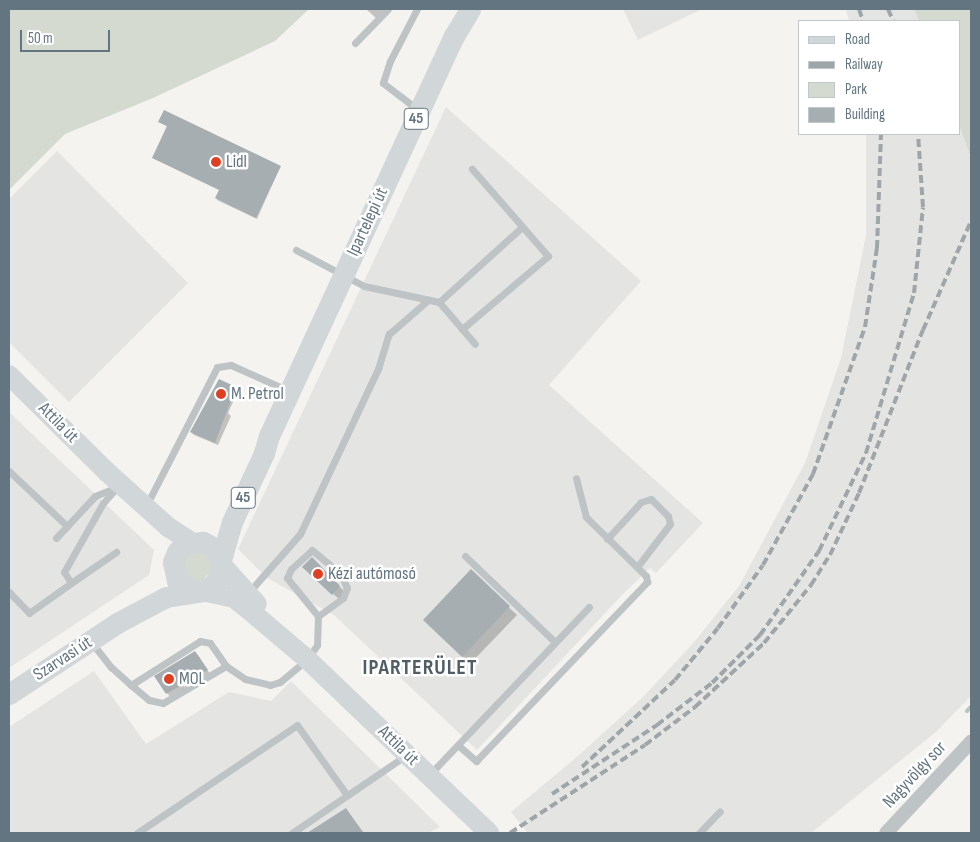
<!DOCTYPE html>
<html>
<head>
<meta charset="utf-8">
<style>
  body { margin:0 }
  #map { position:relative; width:980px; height:842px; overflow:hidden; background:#f4f3ef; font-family:"Sofia Sans Condensed",sans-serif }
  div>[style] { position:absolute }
  .built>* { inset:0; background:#e4e5e3 }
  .green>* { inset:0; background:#d5dad0 }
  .shadow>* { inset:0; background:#0003 }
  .stream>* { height:4px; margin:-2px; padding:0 2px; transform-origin:2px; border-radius:2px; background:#b6c3c6 }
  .building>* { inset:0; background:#a6aeb2 }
  .lane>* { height:7px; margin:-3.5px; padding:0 3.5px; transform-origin:3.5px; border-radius:3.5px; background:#bec3c5 }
  .street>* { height:14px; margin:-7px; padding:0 7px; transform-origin:7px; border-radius:7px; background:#bec3c5 }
  .secondary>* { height:20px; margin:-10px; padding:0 10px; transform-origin:10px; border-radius:10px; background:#d1d6d9 }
  .primary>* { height:21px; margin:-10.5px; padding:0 10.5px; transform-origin:10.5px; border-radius:10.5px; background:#d1d6d9 }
  .rail>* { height:4px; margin-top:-2px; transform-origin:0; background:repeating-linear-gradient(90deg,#9fa6aa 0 8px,transparent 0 12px) }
  .dots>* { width:14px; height:14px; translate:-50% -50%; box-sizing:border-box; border:2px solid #fff; border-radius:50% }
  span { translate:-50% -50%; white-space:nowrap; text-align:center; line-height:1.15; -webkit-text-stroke:5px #fff; paint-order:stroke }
  .shield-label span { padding:1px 4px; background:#fff; border:1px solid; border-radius:4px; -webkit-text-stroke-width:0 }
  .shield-label { font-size:16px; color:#637580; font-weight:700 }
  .poi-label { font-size:18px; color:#637580 }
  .left { translate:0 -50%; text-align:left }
  .street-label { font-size:18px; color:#637580 }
  .district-label { font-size:22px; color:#515e65; font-weight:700; letter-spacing:1px }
  .frame { position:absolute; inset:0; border:10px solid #637580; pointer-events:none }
  .legend { position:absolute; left:798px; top:20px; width:162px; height:115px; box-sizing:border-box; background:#fff; border:1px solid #c1c8cc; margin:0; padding:6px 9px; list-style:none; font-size:15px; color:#637580 }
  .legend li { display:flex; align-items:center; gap:10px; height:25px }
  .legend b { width:25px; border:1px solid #c1c8cc }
  .scale { position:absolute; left:20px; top:30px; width:90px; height:22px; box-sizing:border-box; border:2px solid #637580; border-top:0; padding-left:6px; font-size:15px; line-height:18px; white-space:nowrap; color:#637580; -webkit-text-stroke:4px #fff; paint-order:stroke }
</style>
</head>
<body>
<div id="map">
  <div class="built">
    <div style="clip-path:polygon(623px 9px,702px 9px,638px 40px)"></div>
    <div style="clip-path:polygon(846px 9px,914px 9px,919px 21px,849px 21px)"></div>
    <div style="clip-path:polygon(446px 107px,641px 281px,549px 385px,703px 523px,656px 573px,650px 568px,623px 594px,477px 750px,334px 615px,267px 578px,238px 549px)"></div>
    <div style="clip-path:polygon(959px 125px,971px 158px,971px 696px,937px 731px,811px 833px,528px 833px,511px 812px,579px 755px,644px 696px,695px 641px,739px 586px,805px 463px,841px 358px,866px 235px,866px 134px,959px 134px)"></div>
    <div style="clip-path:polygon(57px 151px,188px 283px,69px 402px,9px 342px,9px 199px)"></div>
    <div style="clip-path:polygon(9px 412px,154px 550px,149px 575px,9px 668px)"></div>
    <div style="clip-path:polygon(94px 671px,146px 744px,229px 692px,271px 701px,291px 681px,440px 827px,428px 833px,9px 833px,9px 727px)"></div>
  </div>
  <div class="green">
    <div style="clip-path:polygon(9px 9px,309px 9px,275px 41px,153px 98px,65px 134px,9px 190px)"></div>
    <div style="clip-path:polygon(914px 9px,971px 9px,971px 158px,959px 125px,959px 21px,919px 21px)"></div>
    <div style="clip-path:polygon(197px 550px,210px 558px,212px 570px,201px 582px,185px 579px,183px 556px)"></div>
  </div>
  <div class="shadow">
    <div style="clip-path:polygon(366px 9px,387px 9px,377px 19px)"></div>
    <div style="clip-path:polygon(161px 123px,280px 167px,257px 219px,217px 200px,220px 190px,168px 127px)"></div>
    <div style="clip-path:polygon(235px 388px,238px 391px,228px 413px,231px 416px,218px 445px,194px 435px,191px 432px)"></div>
    <div style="clip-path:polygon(312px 559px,345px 592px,339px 599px,309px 572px)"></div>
    <div style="clip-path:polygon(471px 571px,517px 615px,470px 664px,425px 620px)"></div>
    <div style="clip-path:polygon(198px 655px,210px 674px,170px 697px,156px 677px)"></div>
    <div style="clip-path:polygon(346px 809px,364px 833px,309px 833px)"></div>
  </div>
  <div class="stream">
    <div style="left:967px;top:711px;width:6px;rotate:-45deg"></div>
  </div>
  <div class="building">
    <div style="clip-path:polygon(164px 110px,281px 166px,256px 218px,215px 198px,219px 190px,152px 158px,167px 126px,158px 122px)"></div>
    <div style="clip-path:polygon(219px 379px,236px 387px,215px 443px,190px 432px)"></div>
    <div style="clip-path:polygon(312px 557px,340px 586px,332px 595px,302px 567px)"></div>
    <div style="clip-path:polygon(471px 569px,510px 606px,462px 657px,423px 620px)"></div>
    <div style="clip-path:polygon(195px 651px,208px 670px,166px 694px,154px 676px)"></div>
    <div style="clip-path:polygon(346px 808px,363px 833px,307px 833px)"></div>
  </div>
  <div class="lane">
    <div style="left:417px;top:9px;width:59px;rotate:117.4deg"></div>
    <div style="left:390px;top:61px;width:23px;rotate:108deg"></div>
    <div style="left:383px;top:83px;width:43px;rotate:37.4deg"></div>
    <div style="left:355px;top:43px;width:47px;rotate:-45.9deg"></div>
    <div style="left:296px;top:250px;width:77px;rotate:27.9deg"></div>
    <div style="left:364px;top:286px;width:77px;rotate:12deg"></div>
    <div style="left:439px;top:302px;width:55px;rotate:49.4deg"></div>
    <div style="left:439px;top:302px;width:112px;rotate:-42.1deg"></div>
    <div style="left:462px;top:329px;width:113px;rotate:-40.3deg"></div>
    <div style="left:548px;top:256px;width:116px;rotate:-131.1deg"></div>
    <div style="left:9px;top:471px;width:80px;rotate:43.5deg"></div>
    <div style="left:146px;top:506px;width:156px;rotate:-62.9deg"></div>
    <div style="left:217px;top:367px;width:14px;rotate:-8deg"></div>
    <div style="left:231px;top:365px;width:61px;rotate:24.1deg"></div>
    <div style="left:56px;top:538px;width:57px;rotate:-47.1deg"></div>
    <div style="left:95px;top:496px;width:22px;rotate:-22deg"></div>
    <div style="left:607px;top:539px;width:50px;rotate:-47.4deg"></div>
    <div style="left:641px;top:502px;width:10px;rotate:-17deg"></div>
    <div style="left:651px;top:499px;width:24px;rotate:45deg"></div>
    <div style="left:668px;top:516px;width:8px;rotate:76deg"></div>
    <div style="left:670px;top:524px;width:54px;rotate:127.5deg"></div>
    <div style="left:465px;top:556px;width:124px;rotate:43.7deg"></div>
    <div style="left:71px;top:583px;width:55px;rotate:-34.6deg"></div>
    <div style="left:9px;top:592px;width:29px;rotate:46deg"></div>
    <div style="left:29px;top:613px;width:52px;rotate:-35.5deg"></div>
    <div style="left:71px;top:583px;width:13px;rotate:-122deg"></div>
    <div style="left:64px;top:572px;width:79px;rotate:-60.5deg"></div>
    <div style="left:103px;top:503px;width:24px;rotate:-48deg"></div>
    <div style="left:249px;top:592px;width:77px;rotate:-48.7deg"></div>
    <div style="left:300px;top:534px;width:183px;rotate:-64.7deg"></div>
    <div style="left:378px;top:369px;width:37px;rotate:-73deg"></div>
    <div style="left:389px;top:334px;width:52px;rotate:-41.1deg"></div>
    <div style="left:92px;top:643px;width:31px;rotate:52deg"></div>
    <div style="left:111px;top:667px;width:27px;rotate:42deg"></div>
    <div style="left:131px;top:685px;width:23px;rotate:40deg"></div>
    <div style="left:149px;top:700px;width:14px;rotate:12deg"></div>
    <div style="left:163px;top:703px;width:73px;rotate:-30.4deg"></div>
    <div style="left:226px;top:666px;width:23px;rotate:34deg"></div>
    <div style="left:245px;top:679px;width:26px;rotate:13deg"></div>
    <div style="left:270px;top:685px;width:10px;rotate:-17deg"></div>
    <div style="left:280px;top:682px;width:35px;rotate:-40deg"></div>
    <div style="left:307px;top:659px;width:17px;rotate:-54deg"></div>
    <div style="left:317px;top:645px;width:29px;rotate:-88deg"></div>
    <div style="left:318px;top:616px;width:49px;rotate:-129.2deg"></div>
    <div style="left:287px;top:578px;width:10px;rotate:-66deg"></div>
    <div style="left:291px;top:569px;width:28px;rotate:-42deg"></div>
    <div style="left:312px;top:550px;width:38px;rotate:40deg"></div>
    <div style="left:341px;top:574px;width:15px;rotate:67deg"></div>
    <div style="left:347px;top:588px;width:11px;rotate:112deg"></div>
    <div style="left:343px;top:598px;width:31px;rotate:144deg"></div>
    <div style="left:131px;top:685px;width:82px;rotate:-32.5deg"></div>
    <div style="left:200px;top:641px;width:10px;rotate:11deg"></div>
    <div style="left:210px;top:643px;width:28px;rotate:55deg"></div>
    <div style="left:459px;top:746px;width:23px;rotate:41deg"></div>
    <div style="left:476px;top:761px;width:248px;rotate:-46.3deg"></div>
    <div style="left:647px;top:582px;width:6px;rotate:-99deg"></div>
    <div style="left:646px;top:576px;width:84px;rotate:-135.5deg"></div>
    <div style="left:586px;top:517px;width:40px;rotate:-104.4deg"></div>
    <div style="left:429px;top:775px;width:232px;rotate:-46.4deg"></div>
    <div style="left:137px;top:833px;width:193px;rotate:-34deg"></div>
    <div style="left:297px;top:725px;width:86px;rotate:54.5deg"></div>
    <div style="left:292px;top:833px;width:137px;rotate:-34.3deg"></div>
    <div style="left:699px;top:833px;width:30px;rotate:-46deg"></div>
  </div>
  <div class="street">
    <div style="left:886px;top:833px;width:125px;rotate:-47deg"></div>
  </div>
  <div class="secondary">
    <div style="left:9px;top:375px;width:138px;rotate:44.7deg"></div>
    <div style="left:107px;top:472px;width:82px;rotate:42deg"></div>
    <div style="left:168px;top:527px;width:27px;rotate:33deg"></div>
    <div style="left:222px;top:565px;width:52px;rotate:48.1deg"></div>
    <div style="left:202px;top:591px;width:33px;rotate:12deg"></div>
    <div style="left:234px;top:598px;width:18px;rotate:38deg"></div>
    <div style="left:248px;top:609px;width:77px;rotate:40.3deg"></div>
    <div style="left:307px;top:659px;width:252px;rotate:43.7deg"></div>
  </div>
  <div class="primary">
    <div style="left:221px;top:560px;width:40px;rotate:-74deg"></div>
    <div style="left:232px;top:522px;width:76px;rotate:-65.1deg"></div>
    <div style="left:264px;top:453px;width:18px;rotate:-74deg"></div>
    <div style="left:269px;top:436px;width:441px;rotate:-65.2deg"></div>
    <div style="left:454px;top:36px;width:31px;rotate:-59deg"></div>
    <div style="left:9px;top:694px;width:129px;rotate:-33.3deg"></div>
    <div style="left:117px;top:623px;width:55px;rotate:-28deg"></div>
    <div style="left:166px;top:597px;width:36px;rotate:-9deg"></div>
    <div style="left:202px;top:591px;width:14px;rotate:-30deg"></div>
    <div style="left:214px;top:584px;width:14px;rotate:-60deg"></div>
    <div style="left:221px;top:572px;width:12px;rotate:-90deg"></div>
    <div style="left:221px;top:560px;width:14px;rotate:-120deg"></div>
    <div style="left:214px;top:548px;width:13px;rotate:-151deg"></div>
    <div style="left:203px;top:542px;width:18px;rotate:174deg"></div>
    <div style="left:185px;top:544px;width:11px;rotate:135deg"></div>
    <div style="left:177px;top:552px;width:11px;rotate:112deg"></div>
    <div style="left:173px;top:562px;width:19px;rotate:78deg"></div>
    <div style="left:177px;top:581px;width:21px;rotate:29deg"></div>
  </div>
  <div class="rail">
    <div style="left:859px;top:9px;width:13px;rotate:72deg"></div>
    <div style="left:888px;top:9px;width:13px;rotate:67deg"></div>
    <div style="left:582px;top:767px;width:127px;rotate:-43.1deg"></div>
    <div style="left:675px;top:680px;width:67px;rotate:-50.4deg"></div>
    <div style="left:718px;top:628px;width:77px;rotate:-54.5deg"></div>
    <div style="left:763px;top:565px;width:104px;rotate:-61.2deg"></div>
    <div style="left:813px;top:474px;width:156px;rotate:-70.5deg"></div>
    <div style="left:865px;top:327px;width:80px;rotate:-81.4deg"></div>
    <div style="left:877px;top:248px;width:114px;rotate:-88deg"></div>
    <div style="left:552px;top:794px;width:126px;rotate:-33.3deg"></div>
    <div style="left:657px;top:725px;width:69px;rotate:-37.4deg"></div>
    <div style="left:712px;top:683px;width:68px;rotate:-45deg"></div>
    <div style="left:760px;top:635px;width:103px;rotate:-54.9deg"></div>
    <div style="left:819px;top:551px;width:109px;rotate:-64.4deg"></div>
    <div style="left:866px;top:453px;width:167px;rotate:-73.3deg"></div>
    <div style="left:914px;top:293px;width:86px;rotate:-84deg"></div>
    <div style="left:923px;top:207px;width:73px;rotate:-93.9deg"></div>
    <div style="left:510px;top:833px;width:161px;rotate:-33.1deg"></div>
    <div style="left:645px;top:745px;width:63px;rotate:-37.2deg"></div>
    <div style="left:695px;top:707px;width:94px;rotate:-42.8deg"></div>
    <div style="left:764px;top:643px;width:75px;rotate:-51deg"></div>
    <div style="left:811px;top:585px;width:36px;rotate:-58deg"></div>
    <div style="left:830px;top:555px;width:68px;rotate:-64.9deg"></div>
    <div style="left:859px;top:493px;width:175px;rotate:-68.6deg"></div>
    <div style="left:923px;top:330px;width:119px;rotate:-66.2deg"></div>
  </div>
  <div class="dots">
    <div style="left:216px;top:162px;background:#e04022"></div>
    <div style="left:221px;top:394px;background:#e04022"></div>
    <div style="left:318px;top:574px;background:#e04022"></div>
    <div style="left:169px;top:679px;background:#e04022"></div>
  </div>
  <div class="shield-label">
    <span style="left:416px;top:119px">45</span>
    <span style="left:243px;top:498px">45</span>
  </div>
  <div class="poi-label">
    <span class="left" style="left:226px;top:162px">Lidl</span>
    <span class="left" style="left:231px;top:394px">M. Petrol</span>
    <span class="left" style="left:328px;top:574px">Kézi autómosó</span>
    <span class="left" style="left:179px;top:679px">MOL</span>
  </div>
  <div class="street-label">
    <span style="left:368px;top:222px;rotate:-65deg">Ipartelepi út</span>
    <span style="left:58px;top:423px;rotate:45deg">Attila út</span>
    <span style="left:63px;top:659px;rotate:-33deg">Szarvasi út</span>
    <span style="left:398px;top:746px;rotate:44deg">Attila út</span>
    <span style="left:915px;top:775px;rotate:-47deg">Nagyvölgy sor</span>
  </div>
  <div class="district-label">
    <span style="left:420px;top:668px">IPARTERÜLET</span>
  </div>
  <div class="frame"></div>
  <ul class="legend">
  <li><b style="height:6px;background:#d1d6d9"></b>Road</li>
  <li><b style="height:6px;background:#9fa6aa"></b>Railway</li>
  <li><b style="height:14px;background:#d5dad0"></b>Park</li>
  <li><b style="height:14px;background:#a6aeb2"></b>Building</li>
  </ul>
  <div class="scale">50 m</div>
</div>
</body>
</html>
